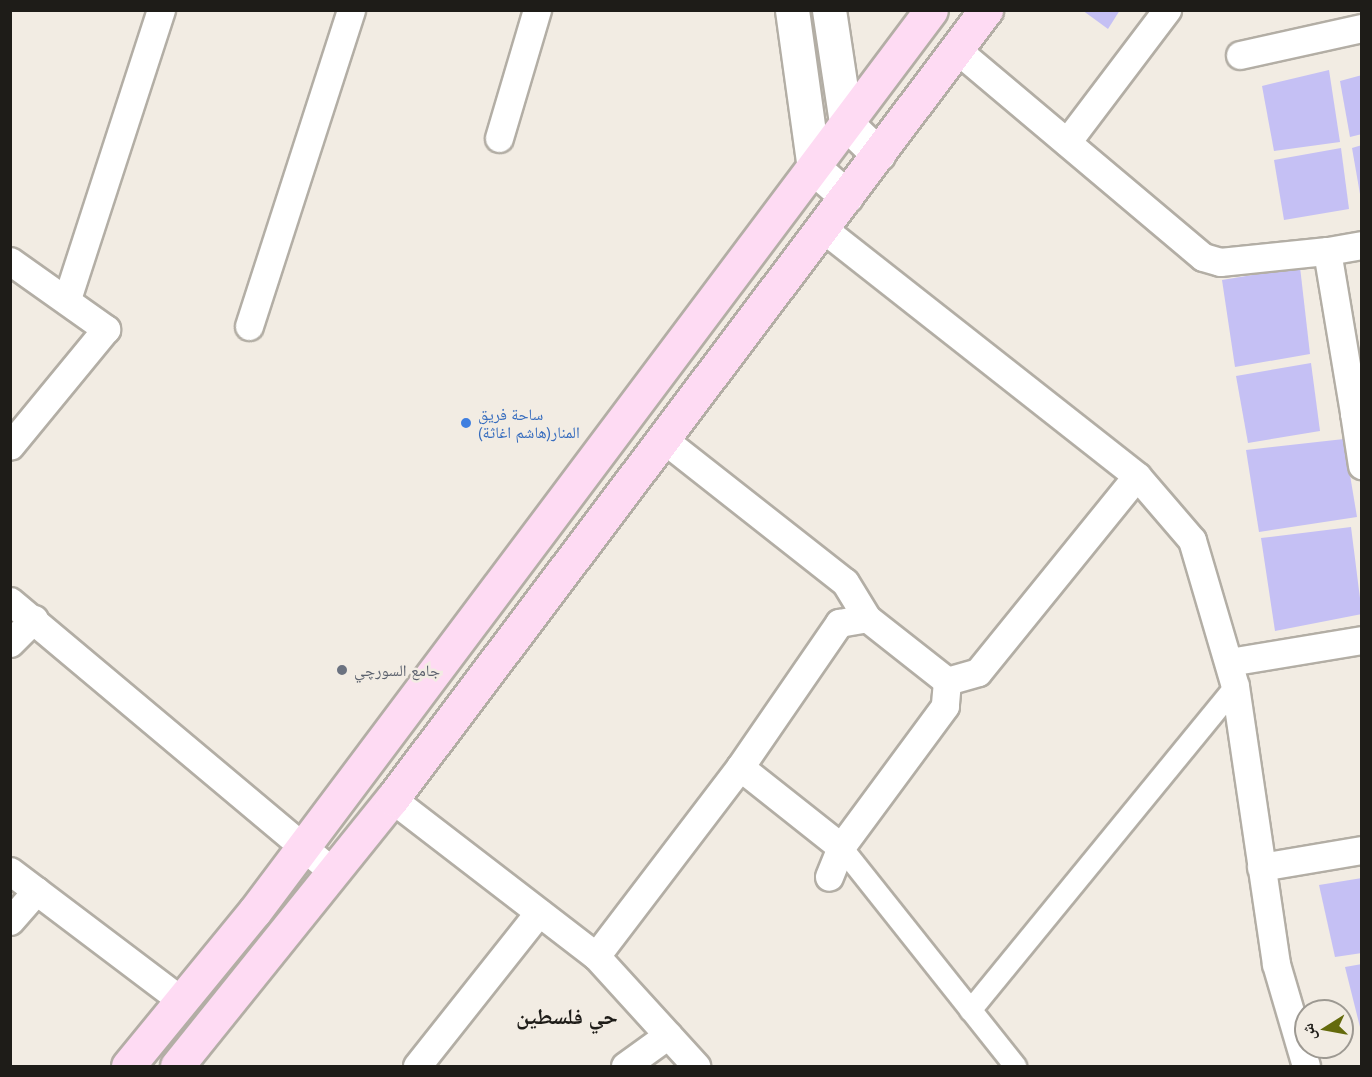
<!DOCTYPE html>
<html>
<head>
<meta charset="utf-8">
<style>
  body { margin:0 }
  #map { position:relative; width:1372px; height:1077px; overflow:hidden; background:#f2ece3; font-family:"PT Sans","Noto Naskh Arabic",sans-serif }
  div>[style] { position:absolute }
  .building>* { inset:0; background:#c5c0f4 }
  .roads { filter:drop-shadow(2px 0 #b3aea5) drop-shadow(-2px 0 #b3aea5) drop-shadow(0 2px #b3aea5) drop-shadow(0 -2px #b3aea5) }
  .pedestrian>* { height:21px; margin:-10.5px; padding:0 10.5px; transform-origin:10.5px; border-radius:10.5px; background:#fff }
  .minor>* { height:27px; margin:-13.5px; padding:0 13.5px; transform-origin:13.5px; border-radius:13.5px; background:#fff }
  .tertiary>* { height:33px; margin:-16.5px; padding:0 16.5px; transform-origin:16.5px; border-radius:16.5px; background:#fff }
  .secondary>* { height:33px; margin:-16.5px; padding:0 16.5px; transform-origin:16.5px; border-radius:16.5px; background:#fedbf3 }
  .dots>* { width:16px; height:16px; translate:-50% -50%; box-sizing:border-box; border:3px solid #f2ece3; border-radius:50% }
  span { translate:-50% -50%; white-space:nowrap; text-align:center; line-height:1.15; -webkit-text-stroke:5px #f2ece3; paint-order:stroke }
  .shop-label { font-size:16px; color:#366cbe }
  .left { translate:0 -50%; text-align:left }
  .worship-label { font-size:16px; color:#5b616d }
  .district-label { font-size:22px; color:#1e1c18; font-weight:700 }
  .frame { position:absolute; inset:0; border:12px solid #1e1c18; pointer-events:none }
  .north { position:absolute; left:1294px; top:999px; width:60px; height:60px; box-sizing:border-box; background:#f2ece3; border:2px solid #9d9992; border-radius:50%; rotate:259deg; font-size:16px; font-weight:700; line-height:24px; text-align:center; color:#1e1c18 }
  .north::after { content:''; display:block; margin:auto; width:21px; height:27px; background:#646a0c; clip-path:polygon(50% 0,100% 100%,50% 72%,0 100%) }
</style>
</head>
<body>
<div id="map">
  <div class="building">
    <div style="clip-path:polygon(1082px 10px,1120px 10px,1108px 29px)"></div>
    <div style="clip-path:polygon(1329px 70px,1340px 142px,1274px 151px,1262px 86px)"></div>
    <div style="clip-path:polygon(1362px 75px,1362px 134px,1350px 137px,1340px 81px)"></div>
    <div style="clip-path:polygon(1362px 145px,1362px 194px,1360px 194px,1352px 148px)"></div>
    <div style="clip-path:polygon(1341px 148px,1349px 209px,1284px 220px,1274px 160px)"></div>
    <div style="clip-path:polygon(1300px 267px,1310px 354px,1235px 367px,1222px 280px)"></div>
    <div style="clip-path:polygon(1311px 363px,1320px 431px,1248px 443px,1236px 376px)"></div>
    <div style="clip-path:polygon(1344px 439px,1357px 517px,1259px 532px,1246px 450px)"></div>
    <div style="clip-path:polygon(1351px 527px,1362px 614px,1275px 631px,1261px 538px)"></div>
    <div style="clip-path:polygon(1362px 878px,1362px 953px,1335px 957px,1319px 885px)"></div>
    <div style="clip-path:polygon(1362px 964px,1362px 1031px,1361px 1031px,1345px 967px)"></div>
  </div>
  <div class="roads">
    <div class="pedestrian">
      <div style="left:841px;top:847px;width:280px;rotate:51.5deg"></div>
      <div style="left:970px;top:1010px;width:419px;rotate:-50.7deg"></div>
    </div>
    <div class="minor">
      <div style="left:956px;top:49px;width:323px;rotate:40.1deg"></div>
      <div style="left:1203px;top:257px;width:18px;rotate:16deg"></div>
      <div style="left:1220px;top:262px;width:108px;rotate:-5.9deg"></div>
      <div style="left:1240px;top:55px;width:125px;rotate:-12.5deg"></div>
      <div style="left:499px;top:138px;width:134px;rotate:-73.5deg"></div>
      <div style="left:1067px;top:142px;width:166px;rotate:-52.9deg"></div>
      <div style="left:822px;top:228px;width:401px;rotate:38.2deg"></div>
      <div style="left:1137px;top:476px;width:84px;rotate:49.3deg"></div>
      <div style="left:1192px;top:540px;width:152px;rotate:73.6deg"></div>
      <div style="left:1235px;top:686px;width:281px;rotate:81.6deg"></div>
      <div style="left:1276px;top:964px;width:106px;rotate:73.6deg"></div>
      <div style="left:1362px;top:245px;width:36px;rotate:170deg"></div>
      <div style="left:1327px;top:251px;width:164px;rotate:80.5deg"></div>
      <div style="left:1354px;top:413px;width:8px;rotate:-14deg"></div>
      <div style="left:10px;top:261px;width:118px;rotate:35.3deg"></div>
      <div style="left:106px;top:329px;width:151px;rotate:129.4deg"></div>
      <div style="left:67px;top:299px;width:304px;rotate:-72deg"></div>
      <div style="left:249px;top:326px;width:332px;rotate:-72.1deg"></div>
      <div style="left:1354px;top:413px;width:53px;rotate:81.3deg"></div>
      <div style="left:663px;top:439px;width:231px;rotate:38.2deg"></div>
      <div style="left:845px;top:582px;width:42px;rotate:58.6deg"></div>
      <div style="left:10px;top:601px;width:422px;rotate:40deg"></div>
      <div style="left:10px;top:643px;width:34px;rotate:-45deg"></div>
      <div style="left:1229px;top:662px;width:135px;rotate:-9.4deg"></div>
      <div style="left:947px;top:681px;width:32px;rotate:-16deg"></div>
      <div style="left:978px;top:672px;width:252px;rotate:-51deg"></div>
      <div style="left:740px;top:767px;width:129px;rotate:38.4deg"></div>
      <div style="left:841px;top:847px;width:32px;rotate:112deg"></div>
      <div style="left:392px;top:799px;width:257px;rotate:37.6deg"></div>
      <div style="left:596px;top:956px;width:149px;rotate:47.7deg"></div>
      <div style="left:1261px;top:867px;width:102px;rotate:-9.6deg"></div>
      <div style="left:10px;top:871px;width:216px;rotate:37.1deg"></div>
      <div style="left:10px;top:921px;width:40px;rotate:-49deg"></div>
      <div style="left:596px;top:956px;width:238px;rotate:-52.7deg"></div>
      <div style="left:740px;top:767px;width:175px;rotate:-55.5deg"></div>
      <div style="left:839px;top:623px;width:28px;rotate:-10deg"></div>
      <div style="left:867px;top:618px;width:102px;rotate:38.2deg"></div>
      <div style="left:947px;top:681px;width:25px;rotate:95deg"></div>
      <div style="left:945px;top:706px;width:175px;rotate:126.4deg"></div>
      <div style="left:417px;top:1066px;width:196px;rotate:-51.6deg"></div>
      <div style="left:625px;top:1066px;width:53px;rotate:-35.8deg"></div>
    </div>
    <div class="tertiary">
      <div style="left:792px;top:10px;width:160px;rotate:82.1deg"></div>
      <div style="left:814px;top:168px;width:43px;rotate:41.2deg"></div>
      <div style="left:829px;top:10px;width:114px;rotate:81.4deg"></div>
      <div style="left:846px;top:123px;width:45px;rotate:44.1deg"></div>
    </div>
    <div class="secondary">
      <div style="left:128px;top:1066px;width:200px;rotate:-50.7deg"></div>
      <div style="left:255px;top:911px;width:1126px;rotate:-53.12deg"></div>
      <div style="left:177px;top:1066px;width:343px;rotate:-51.2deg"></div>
      <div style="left:392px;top:799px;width:988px;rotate:-53.03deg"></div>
    </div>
  </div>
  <div class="dots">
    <div style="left:466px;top:423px;background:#3f7fe0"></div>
    <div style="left:342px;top:670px;background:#6b7280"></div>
  </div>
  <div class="shop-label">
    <span class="left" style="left:478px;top:423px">ساحة فريق<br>المنار(هاشم اغاثة)</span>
  </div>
  <div class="worship-label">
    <span class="left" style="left:354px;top:670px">جامع السورچي</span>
  </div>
  <div class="district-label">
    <span style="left:567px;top:1017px">حي فلسطين</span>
  </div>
  <div class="frame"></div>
  <div class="north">ش</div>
</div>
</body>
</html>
